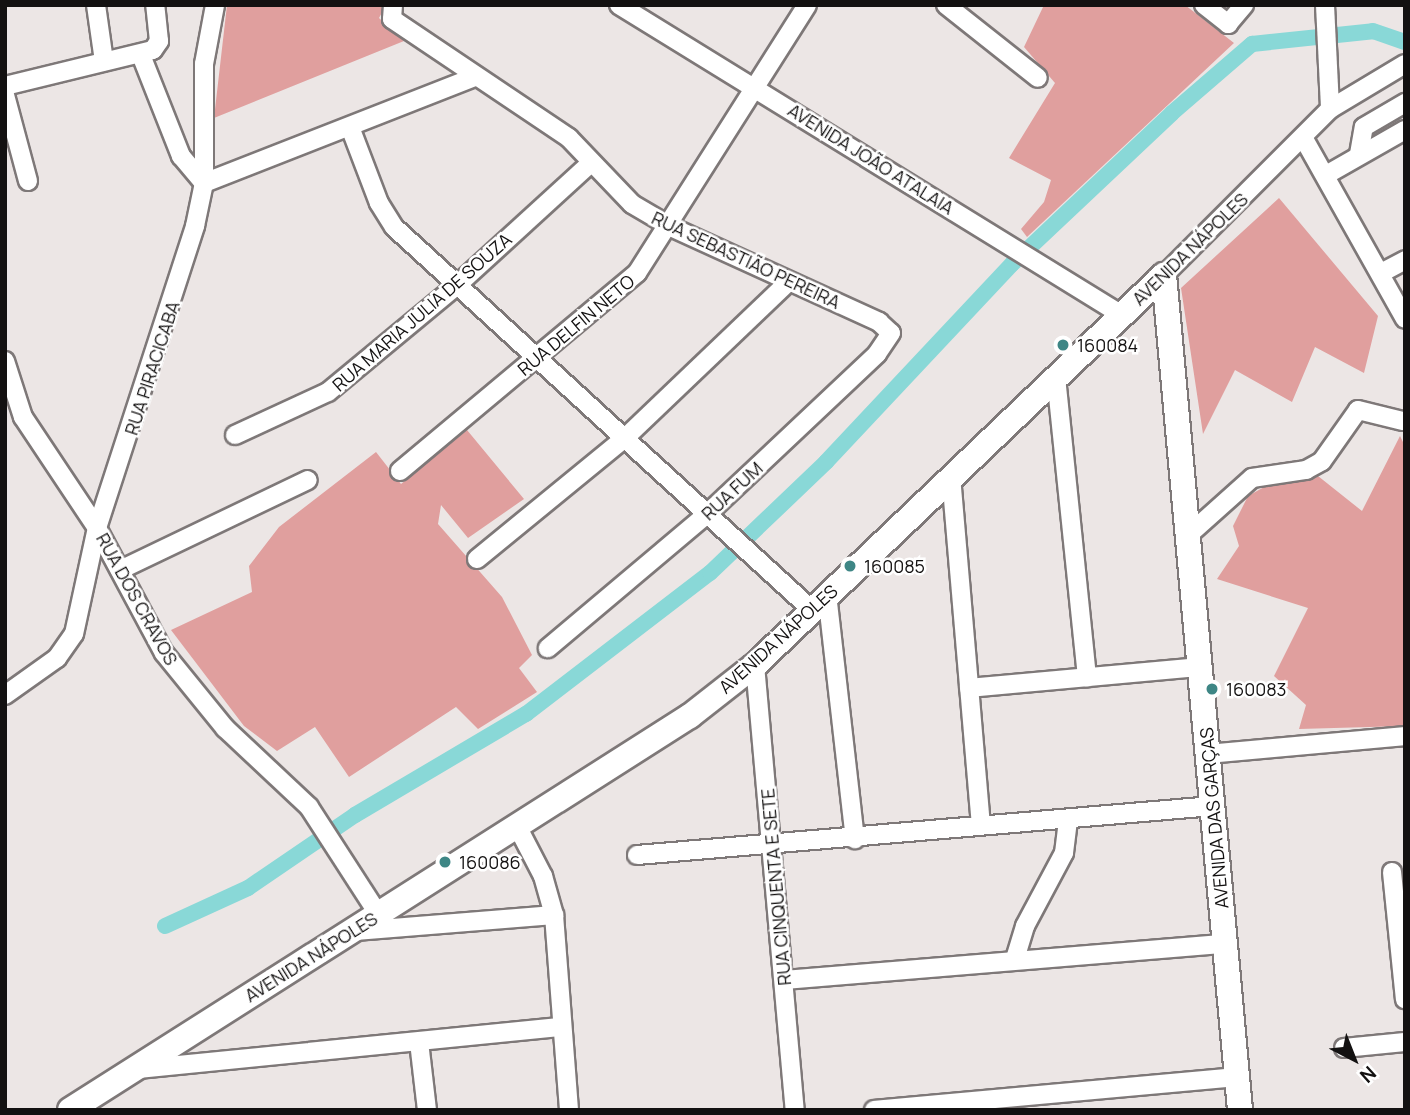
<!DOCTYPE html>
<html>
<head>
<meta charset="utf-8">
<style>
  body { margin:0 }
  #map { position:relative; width:1410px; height:1115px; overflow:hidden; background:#ece6e5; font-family:Manrope,sans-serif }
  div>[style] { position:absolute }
  .forest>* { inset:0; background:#e09f9e }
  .canal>* { height:16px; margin:-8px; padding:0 8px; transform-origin:8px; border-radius:8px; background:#89d8d7 }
  .roads { filter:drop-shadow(2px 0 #7e7878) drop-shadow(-2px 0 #7e7878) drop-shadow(0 2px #7e7878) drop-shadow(0 -2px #7e7878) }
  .street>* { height:18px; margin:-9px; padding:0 9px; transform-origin:9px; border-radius:9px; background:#fff }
  .secondary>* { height:24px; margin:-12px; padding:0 12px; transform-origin:12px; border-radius:12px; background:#fff }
  .dots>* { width:19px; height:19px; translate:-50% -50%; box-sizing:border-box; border:4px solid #fff; border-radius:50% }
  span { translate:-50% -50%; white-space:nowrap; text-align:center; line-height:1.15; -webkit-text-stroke:5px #fff; paint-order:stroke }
  .street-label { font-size:18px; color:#131111 }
  .poi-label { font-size:18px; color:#131111 }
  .left { translate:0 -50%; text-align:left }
  .frame { position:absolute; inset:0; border:7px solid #131111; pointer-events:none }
  .north { position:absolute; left:1319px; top:1024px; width:70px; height:70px; -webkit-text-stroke:5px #fff; paint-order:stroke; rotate:138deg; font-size:19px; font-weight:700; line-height:28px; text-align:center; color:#131111 }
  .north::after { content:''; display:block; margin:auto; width:24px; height:32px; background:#131111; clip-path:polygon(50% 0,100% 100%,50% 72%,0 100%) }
</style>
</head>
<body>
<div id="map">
  <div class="forest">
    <div style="clip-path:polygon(227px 5px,386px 5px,379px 18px,404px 41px,214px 118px)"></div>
    <div style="clip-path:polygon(1044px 5px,1185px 5px,1234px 43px,1027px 237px,1021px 229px,1044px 202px,1051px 180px,1009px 158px,1055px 83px,1024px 47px)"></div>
    <div style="clip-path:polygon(1279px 198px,1378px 316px,1364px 373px,1315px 347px,1292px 402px,1235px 370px,1203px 434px,1181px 288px)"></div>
    <div style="clip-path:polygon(467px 430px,524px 499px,468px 538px,441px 505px,438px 524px,502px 597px,532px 655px,519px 668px,537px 692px,478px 729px,456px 707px,349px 777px,315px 727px,277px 751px,244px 726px,171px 630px,252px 592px,249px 566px,279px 527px,376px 452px,401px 484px)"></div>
    <div style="clip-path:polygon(1400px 436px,1405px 446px,1405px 726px,1299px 729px,1306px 705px,1274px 676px,1308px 608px,1217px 579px,1239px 546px,1233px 526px,1248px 496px,1266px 486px,1318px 476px,1362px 511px)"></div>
  </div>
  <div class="canal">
    <div style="left:1337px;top:35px;width:36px;rotate:-6deg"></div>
    <div style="left:1373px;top:31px;width:34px;rotate:19deg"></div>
    <div style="left:165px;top:926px;width:91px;rotate:-24.6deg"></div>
    <div style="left:248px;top:888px;width:130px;rotate:-34.3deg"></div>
    <div style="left:355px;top:815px;width:199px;rotate:-30.6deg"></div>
    <div style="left:526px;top:714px;width:232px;rotate:-37.5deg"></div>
    <div style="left:710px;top:573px;width:161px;rotate:-43.7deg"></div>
    <div style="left:826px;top:462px;width:272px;rotate:-46.8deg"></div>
    <div style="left:1012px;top:264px;width:220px;rotate:-43.3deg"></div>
    <div style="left:1172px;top:113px;width:106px;rotate:-40.8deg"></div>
    <div style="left:1252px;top:44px;width:65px;rotate:-6.1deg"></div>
  </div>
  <div class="roads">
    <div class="street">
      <div style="left:96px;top:5px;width:57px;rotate:81.9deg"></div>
      <div style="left:393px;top:5px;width:14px;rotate:94deg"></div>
      <div style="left:392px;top:19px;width:213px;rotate:33.9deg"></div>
      <div style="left:569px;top:138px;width:91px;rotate:46.3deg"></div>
      <div style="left:632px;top:204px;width:45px;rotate:30.5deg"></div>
      <div style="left:671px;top:227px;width:229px;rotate:24.5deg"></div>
      <div style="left:879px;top:322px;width:16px;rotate:43deg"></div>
      <div style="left:891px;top:333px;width:25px;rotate:124deg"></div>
      <div style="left:877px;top:354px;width:235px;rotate:136.7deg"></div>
      <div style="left:706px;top:515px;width:207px;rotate:139.9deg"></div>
      <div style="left:619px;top:5px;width:591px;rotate:31.65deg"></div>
      <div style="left:946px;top:5px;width:117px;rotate:38.4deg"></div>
      <div style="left:1204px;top:5px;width:31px;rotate:38deg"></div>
      <div style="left:1228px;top:24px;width:25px;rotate:-50deg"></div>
      <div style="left:1325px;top:5px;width:104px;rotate:87.2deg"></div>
      <div style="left:141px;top:55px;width:109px;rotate:68.4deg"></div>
      <div style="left:181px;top:156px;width:35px;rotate:50deg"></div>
      <div style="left:5px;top:86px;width:152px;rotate:-13.7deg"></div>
      <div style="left:153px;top:50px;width:11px;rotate:-56deg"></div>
      <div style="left:159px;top:41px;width:36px;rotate:-96deg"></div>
      <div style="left:5px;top:95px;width:89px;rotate:75deg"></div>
      <div style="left:350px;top:127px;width:81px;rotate:69.1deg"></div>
      <div style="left:379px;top:203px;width:28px;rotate:58deg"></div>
      <div style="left:394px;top:227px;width:567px;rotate:42.5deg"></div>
      <div style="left:1304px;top:139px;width:206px;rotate:60.7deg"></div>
      <div style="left:1359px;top:154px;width:27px;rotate:-80deg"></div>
      <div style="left:1364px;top:127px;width:48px;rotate:-30.3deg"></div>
      <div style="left:1326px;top:175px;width:91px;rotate:-29.7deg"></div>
      <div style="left:204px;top:183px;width:291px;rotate:-21.4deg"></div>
      <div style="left:1381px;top:273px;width:27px;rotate:-28deg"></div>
      <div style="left:1164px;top:275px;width:235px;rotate:-45deg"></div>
      <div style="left:1330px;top:109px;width:87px;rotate:-31deg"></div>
      <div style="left:5px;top:361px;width:59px;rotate:72.2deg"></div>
      <div style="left:23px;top:417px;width:133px;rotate:56.3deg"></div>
      <div style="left:97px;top:528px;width:142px;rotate:61.8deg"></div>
      <div style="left:164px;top:653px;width:97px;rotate:50.9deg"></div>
      <div style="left:225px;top:728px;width:115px;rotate:43.2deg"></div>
      <div style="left:309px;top:807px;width:129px;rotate:57.1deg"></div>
      <div style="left:1056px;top:377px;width:302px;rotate:84.1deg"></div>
      <div style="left:235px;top:435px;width:102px;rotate:-24.8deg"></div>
      <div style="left:328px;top:392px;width:165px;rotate:-39.6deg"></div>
      <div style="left:455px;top:287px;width:184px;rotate:-42.4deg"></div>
      <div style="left:400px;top:471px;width:309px;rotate:-39.9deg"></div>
      <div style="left:637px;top:273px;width:317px;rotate:-57.6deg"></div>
      <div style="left:951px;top:476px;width:350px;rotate:85.1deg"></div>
      <div style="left:1185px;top:538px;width:90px;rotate:-41.8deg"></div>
      <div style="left:1252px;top:478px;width:55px;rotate:-8.4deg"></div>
      <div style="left:1306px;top:470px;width:18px;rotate:-29deg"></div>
      <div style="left:1322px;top:461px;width:62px;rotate:-54.8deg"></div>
      <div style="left:1358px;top:410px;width:46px;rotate:13.7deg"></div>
      <div style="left:477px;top:559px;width:193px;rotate:-39.3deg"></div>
      <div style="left:626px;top:437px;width:223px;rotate:-43.7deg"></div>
      <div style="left:120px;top:570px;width:208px;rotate:-25.6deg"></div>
      <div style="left:827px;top:594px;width:247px;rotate:83.5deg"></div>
      <div style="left:755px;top:665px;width:447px;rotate:84.9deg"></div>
      <div style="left:969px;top:688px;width:232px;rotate:-5.2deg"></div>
      <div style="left:5px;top:695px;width:64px;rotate:-35.4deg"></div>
      <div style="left:57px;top:658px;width:29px;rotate:-55deg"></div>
      <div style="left:74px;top:634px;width:108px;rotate:-77.8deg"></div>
      <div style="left:97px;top:528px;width:318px;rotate:-72deg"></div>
      <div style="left:195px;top:226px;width:44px;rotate:-78.2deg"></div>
      <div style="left:204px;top:183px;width:119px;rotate:-90deg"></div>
      <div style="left:204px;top:64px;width:60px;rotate:-79.4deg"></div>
      <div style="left:1208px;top:754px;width:198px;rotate:-5.2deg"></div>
      <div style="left:516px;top:824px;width:59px;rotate:62.6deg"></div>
      <div style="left:543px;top:876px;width:41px;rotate:74.2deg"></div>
      <div style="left:554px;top:915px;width:196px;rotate:85.6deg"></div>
      <div style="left:637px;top:855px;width:578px;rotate:-4.86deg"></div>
      <div style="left:1392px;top:872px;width:128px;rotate:84.2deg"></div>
      <div style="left:355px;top:931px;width:200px;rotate:-4.6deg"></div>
      <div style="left:1015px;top:959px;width:34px;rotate:-73deg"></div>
      <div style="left:1025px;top:926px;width:83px;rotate:-61.9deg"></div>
      <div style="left:1064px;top:853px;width:34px;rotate:-83deg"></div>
      <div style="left:784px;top:980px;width:442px;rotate:-4.7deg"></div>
      <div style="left:419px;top:1042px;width:68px;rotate:83.3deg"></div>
      <div style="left:1344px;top:1048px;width:61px;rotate:-5.6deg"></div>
      <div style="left:138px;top:1069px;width:426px;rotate:-5.7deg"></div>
      <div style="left:874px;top:1110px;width:364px;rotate:-5.2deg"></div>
    </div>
    <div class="secondary">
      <div style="left:1164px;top:275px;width:838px;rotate:84.8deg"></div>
      <div style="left:70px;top:1110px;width:735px;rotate:-32.44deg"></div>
      <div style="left:690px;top:716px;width:83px;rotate:-38.1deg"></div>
      <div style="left:755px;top:665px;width:565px;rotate:-43.64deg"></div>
    </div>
  </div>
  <div class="dots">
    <div style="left:1063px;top:345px;background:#3e8685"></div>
    <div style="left:850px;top:566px;background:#3e8685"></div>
    <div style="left:1212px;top:689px;background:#3e8685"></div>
    <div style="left:445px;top:862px;background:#3e8685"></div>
  </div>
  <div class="street-label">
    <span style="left:871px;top:159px;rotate:32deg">AVENIDA JOÃO ATALAIA</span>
    <span style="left:1190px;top:249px;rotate:-44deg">AVENIDA NÁPOLES</span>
    <span style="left:746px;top:260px;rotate:25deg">RUA SEBASTIÃO PEREIRA</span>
    <span style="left:422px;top:312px;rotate:-41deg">RUA MARIA JULIA DE SOUZA</span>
    <span style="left:576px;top:325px;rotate:-40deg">RUA DELFIN NETO</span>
    <span style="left:152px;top:368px;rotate:-72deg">RUA PIRACICABA</span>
    <span style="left:732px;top:491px;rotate:-43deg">RUA FUM</span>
    <span style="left:137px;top:599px;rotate:61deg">RUA DOS CRAVOS</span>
    <span style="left:778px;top:639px;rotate:-42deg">AVENIDA NÁPOLES</span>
    <span style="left:1214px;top:818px;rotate:-95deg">AVENIDA DAS GARÇAS</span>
    <span style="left:776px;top:887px;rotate:-95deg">RUA CINQUENTA E SETE</span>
    <span style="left:311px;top:957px;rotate:-32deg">AVENIDA NÁPOLES</span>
  </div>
  <div class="poi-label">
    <span class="left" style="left:1077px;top:345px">160084</span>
    <span class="left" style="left:864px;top:566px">160085</span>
    <span class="left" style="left:1226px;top:689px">160083</span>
    <span class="left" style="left:459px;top:862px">160086</span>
  </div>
  <div class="frame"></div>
  <div class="north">N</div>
</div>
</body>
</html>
